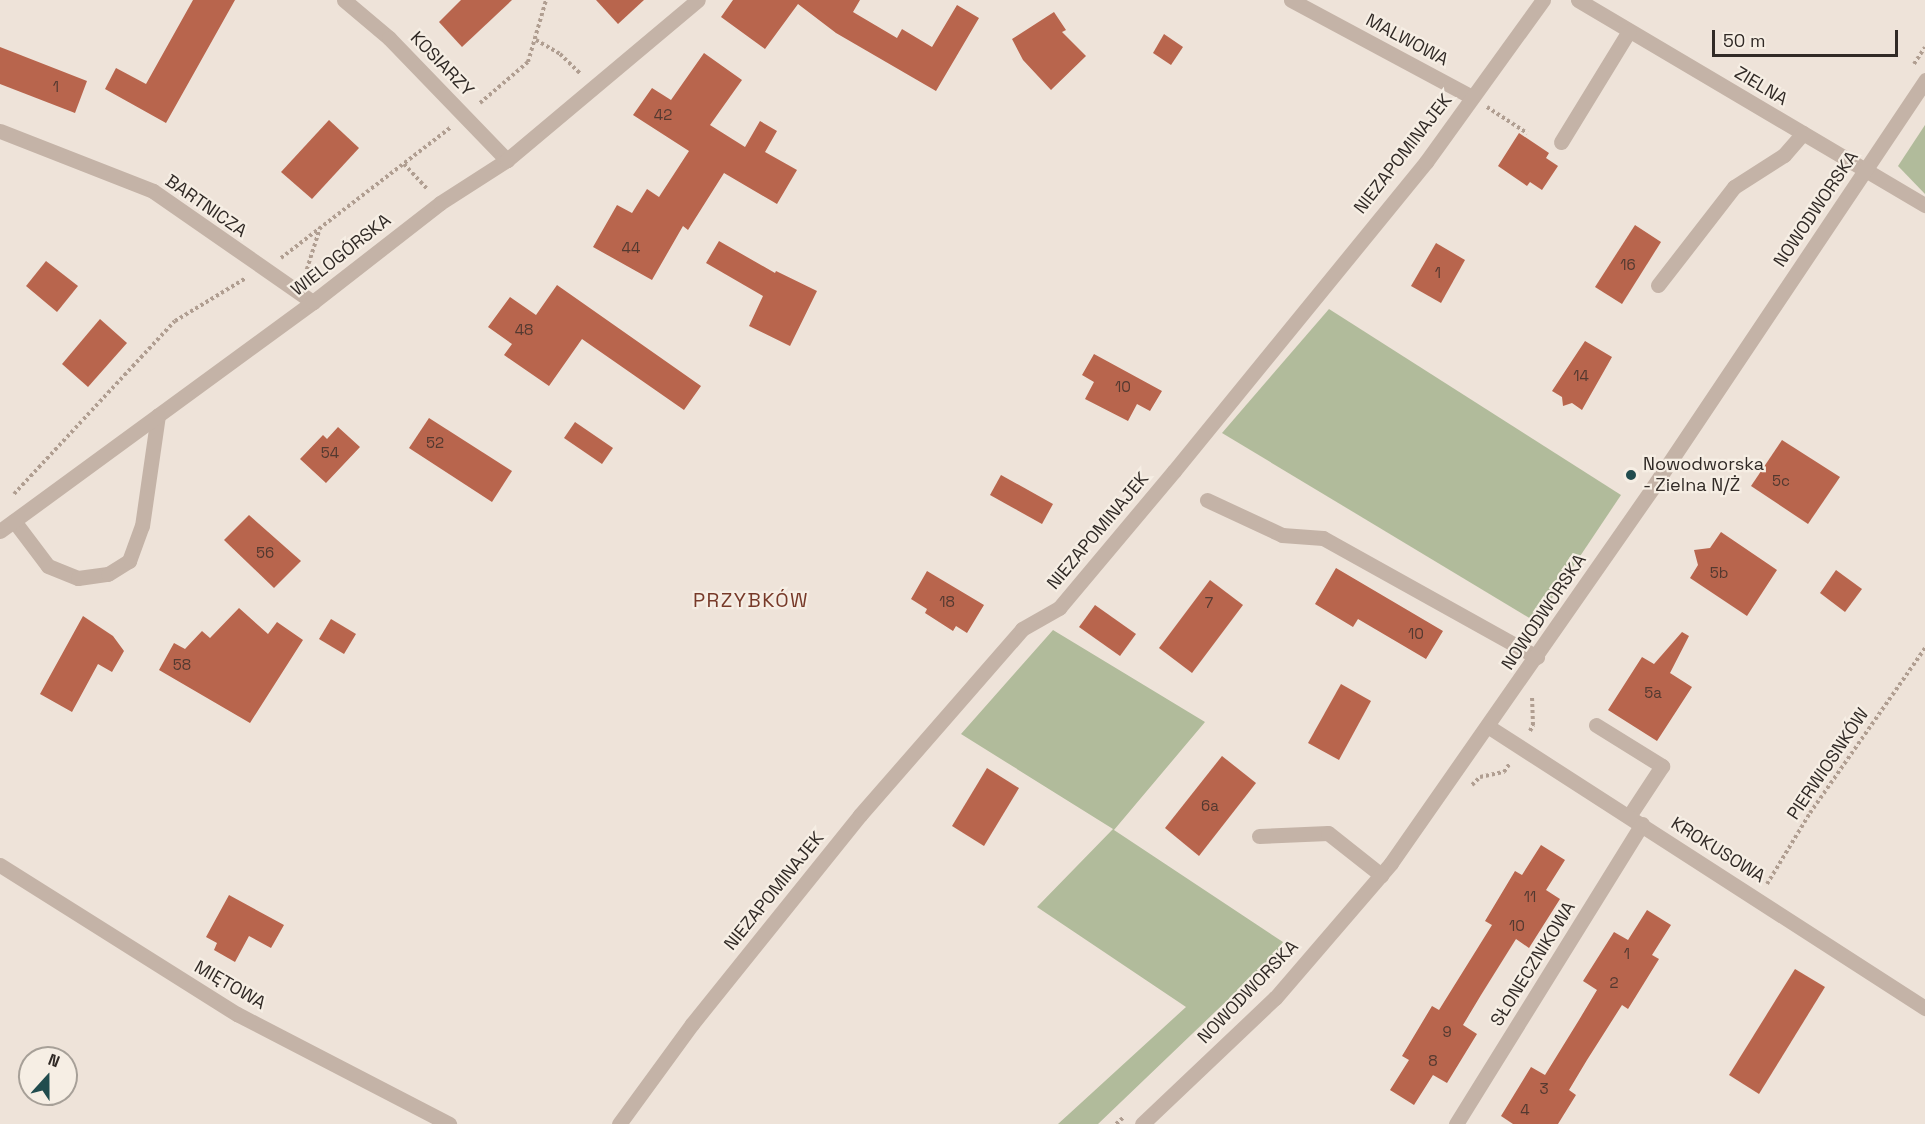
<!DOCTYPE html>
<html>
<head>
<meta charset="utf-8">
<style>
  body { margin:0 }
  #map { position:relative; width:1925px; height:1124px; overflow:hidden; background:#eee3d9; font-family:"Space Grotesk",sans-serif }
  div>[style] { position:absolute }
  .green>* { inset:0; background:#b1bb9b }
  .building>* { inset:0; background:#b8654d }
  .path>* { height:4px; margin-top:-2px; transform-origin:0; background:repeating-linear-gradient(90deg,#b09e91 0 3px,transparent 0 6px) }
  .minor>* { height:15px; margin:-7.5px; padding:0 7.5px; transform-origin:7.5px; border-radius:7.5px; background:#c4b3a7 }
  .dots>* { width:16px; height:16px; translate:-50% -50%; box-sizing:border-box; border:3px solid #f6eee4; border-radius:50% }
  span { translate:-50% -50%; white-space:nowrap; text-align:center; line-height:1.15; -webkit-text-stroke:4.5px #f6eee4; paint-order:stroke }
  .number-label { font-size:15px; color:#533930 }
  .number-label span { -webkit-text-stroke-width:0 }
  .street-label { font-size:18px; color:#312a26 }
  .poi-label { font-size:18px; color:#312a26 }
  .left { translate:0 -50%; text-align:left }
  .neighbourhood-label { font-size:20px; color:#773a29; letter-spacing:1.5px }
  .north { position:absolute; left:18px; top:1046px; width:60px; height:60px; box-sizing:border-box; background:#f6eee4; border:2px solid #a7a098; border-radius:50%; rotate:21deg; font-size:16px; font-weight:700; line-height:24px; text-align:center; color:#312a26 }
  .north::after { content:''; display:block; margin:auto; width:21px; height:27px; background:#214c4e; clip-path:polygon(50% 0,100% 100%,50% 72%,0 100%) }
  .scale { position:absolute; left:1712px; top:30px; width:186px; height:27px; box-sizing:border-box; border:3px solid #312a26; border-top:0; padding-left:8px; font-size:18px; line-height:21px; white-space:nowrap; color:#312a26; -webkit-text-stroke:4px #f6eee4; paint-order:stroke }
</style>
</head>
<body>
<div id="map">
  <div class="green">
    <div style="clip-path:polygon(1925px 125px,1925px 194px,1898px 166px)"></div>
    <div style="clip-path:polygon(1329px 309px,1621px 495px,1536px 622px,1222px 433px)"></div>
    <div style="clip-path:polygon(1053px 630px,1205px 722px,1114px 830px,1286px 944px,1098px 1124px,1058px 1124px,1186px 1007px,1037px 907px,1113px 829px,961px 734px)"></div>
  </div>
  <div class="building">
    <div style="clip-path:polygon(193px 0,235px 0,166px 123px,105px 89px,116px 68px,146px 84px)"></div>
    <div style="clip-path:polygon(461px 0,512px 0,462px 47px,439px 22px)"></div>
    <div style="clip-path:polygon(596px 0,644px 0,618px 24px)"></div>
    <div style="clip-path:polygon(733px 0,860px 0,853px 12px,897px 38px,902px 29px,932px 47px,957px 5px,979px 18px,936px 91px,836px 33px,798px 4px,765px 49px,721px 17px)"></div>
    <div style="clip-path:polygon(1054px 12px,1066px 30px,1062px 32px,1086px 56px,1051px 90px,1023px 60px,1012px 39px)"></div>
    <div style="clip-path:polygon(1164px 34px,1183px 47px,1171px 65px,1153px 53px)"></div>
    <div style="clip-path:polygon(0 47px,87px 81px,75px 113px,0 84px)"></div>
    <div style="clip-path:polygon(704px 53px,742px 80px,710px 125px,745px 147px,760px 121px,777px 131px,765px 152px,797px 170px,777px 204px,724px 173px,688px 230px,683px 226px,652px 280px,593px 247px,617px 205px,632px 213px,647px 189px,659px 197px,689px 151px,633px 115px,652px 88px,671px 100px)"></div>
    <div style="clip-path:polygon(329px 120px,359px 148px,312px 199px,281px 172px)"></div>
    <div style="clip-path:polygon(1519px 133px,1549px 153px,1546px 158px,1558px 166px,1542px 190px,1530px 182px,1527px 186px,1498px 166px)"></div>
    <div style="clip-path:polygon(1635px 225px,1661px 242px,1622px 304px,1595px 287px)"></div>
    <div style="clip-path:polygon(719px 241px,775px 273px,776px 271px,817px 291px,790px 346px,749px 326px,763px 296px,706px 263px)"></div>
    <div style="clip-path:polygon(1436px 243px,1465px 260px,1441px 303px,1411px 286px)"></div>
    <div style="clip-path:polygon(46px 261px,78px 286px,57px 312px,26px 286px)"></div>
    <div style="clip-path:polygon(557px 285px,701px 386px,684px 410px,582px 339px,549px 386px,504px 355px,512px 344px,488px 327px,510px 297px,536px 315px)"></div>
    <div style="clip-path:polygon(100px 319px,127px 343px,88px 387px,62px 364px)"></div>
    <div style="clip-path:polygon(1585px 341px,1612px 357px,1582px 410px,1572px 403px,1563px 406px,1562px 397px,1552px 391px)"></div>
    <div style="clip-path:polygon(1094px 354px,1162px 391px,1150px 411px,1137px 404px,1128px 421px,1085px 399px,1094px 382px,1082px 375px)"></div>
    <div style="clip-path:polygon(429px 418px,512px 471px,492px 502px,409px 448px)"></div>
    <div style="clip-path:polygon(575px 422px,613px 448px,602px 464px,564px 438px)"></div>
    <div style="clip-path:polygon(338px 427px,360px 447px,326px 483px,300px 459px,323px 435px,327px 439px)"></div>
    <div style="clip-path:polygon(1782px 440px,1840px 477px,1808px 524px,1751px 486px)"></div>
    <div style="clip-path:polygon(1001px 475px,1053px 504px,1042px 524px,990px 495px)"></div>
    <div style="clip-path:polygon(249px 515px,301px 561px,274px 588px,224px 540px)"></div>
    <div style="clip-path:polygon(1721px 532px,1777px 570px,1747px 616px,1690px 578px,1698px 565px,1694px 550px,1710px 548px)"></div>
    <div style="clip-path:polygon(1336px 568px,1443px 631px,1426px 659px,1358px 619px,1353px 627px,1315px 604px)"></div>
    <div style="clip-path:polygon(1836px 570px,1862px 589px,1845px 612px,1820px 593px)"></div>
    <div style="clip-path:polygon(927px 571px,984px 605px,967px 633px,956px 626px,953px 631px,925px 613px,927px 609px,911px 599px)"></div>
    <div style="clip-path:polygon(1210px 580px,1243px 605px,1192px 673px,1159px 648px)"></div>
    <div style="clip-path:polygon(1095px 605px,1136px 634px,1120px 656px,1079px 627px)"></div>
    <div style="clip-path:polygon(239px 608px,268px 634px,277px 622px,303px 640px,250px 723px,159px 670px,174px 643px,185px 649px,202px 631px,210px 638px)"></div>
    <div style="clip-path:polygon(83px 616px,113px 636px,124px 651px,112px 672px,98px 664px,72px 712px,40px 694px)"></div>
    <div style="clip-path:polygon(331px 619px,356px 634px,344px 654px,319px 639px)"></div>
    <div style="clip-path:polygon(1682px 632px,1689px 636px,1670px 673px,1692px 687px,1657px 741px,1608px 710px,1642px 657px,1654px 664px)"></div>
    <div style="clip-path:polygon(1341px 684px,1371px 701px,1339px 760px,1308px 743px)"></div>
    <div style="clip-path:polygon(1222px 756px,1256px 783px,1199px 856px,1165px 828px)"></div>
    <div style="clip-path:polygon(987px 768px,1019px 788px,984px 846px,952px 826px)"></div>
    <div style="clip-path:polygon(1541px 845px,1565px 860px,1546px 890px,1560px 899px,1529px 948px,1516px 939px,1481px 995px,1463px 1025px,1477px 1034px,1447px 1083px,1433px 1075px,1414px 1105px,1390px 1090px,1409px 1060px,1402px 1056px,1432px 1006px,1439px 1010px,1492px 925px,1485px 921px,1515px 871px,1522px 875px)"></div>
    <div style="clip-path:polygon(229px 895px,284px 925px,271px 948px,249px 936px,235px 962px,214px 950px,217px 943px,206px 937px)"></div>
    <div style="clip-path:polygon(1647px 910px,1671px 925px,1652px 955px,1659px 959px,1628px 1009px,1622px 1005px,1587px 1060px,1569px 1090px,1576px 1095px,1558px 1124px,1513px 1124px,1501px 1116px,1531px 1067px,1545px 1075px,1579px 1020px,1597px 990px,1583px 981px,1614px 932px,1628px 940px)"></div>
    <div style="clip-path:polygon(1795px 969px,1825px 987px,1759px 1094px,1729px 1075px)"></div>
  </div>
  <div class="path">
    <div style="left:536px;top:40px;width:28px;rotate:30deg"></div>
    <div style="left:560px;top:54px;width:29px;rotate:44deg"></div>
    <div style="left:1914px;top:64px;width:20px;rotate:-57deg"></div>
    <div style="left:480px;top:103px;width:63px;rotate:-40.5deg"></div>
    <div style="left:528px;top:62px;width:65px;rotate:-73.8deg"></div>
    <div style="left:1487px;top:107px;width:48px;rotate:33deg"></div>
    <div style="left:404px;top:164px;width:35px;rotate:47deg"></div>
    <div style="left:281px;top:258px;width:215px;rotate:-37.6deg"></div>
    <div style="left:305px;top:275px;width:49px;rotate:-72.3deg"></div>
    <div style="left:14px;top:494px;width:236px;rotate:-47.1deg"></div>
    <div style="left:175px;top:321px;width:83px;rotate:-31.2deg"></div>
    <div style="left:1530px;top:731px;width:7px;rotate:-63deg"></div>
    <div style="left:1533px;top:725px;width:27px;rotate:-92deg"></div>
    <div style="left:1472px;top:785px;width:11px;rotate:-45deg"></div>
    <div style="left:1480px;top:777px;width:25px;rotate:-12deg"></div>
    <div style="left:1504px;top:772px;width:11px;rotate:-56deg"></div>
    <div style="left:1767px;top:884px;width:83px;rotate:-58.8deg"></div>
    <div style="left:1810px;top:813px;width:201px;rotate:-55.1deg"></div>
    <div style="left:1116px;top:1124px;width:9px;rotate:-41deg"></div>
  </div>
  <div class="minor">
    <div style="left:344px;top:0;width:59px;rotate:40.2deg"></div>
    <div style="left:389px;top:38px;width:170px;rotate:46deg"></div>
    <div style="left:1291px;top:0;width:205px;rotate:28.2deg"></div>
    <div style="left:1578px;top:0;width:403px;rotate:30.6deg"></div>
    <div style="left:0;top:131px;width:164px;rotate:21.4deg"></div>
    <div style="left:153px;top:191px;width:195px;rotate:34.8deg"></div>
    <div style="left:1561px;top:142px;width:130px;rotate:-58.5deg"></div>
    <div style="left:1658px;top:285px;width:124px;rotate:-52.2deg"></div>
    <div style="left:1734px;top:187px;width:59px;rotate:-32.6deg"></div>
    <div style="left:1784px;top:155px;width:29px;rotate:-49deg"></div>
    <div style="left:1207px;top:500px;width:83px;rotate:25deg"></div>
    <div style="left:1282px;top:535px;width:41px;rotate:4.2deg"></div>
    <div style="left:1323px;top:538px;width:245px;rotate:29.1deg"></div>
    <div style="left:14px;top:521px;width:56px;rotate:52.9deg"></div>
    <div style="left:48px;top:566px;width:32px;rotate:22deg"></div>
    <div style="left:78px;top:578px;width:30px;rotate:-8deg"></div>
    <div style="left:108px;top:574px;width:25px;rotate:-32deg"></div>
    <div style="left:129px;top:561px;width:37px;rotate:-70deg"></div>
    <div style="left:142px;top:526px;width:112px;rotate:-81.8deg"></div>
    <div style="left:0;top:531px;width:388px;rotate:-36.2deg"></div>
    <div style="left:313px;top:302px;width:161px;rotate:-37.9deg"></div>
    <div style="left:440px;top:203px;width:80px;rotate:-32.7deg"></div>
    <div style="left:507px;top:160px;width:249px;rotate:-40deg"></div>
    <div style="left:1596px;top:725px;width:78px;rotate:31.8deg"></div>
    <div style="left:1662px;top:766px;width:60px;rotate:123.4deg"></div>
    <div style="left:1489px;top:727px;width:519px;rotate:32.8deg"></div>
    <div style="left:1259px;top:836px;width:69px;rotate:-2.5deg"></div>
    <div style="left:1328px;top:833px;width:68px;rotate:38.4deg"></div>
    <div style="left:0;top:865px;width:280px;rotate:32.2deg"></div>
    <div style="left:237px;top:1014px;width:239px;rotate:27.4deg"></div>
    <div style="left:619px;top:1124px;width:124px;rotate:-53.9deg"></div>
    <div style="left:692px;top:1024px;width:268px;rotate:-51.2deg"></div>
    <div style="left:860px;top:815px;width:247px;rotate:-48.9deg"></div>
    <div style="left:1022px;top:629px;width:43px;rotate:-29.6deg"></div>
    <div style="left:1059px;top:608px;width:179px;rotate:-50deg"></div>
    <div style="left:1174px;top:471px;width:399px;rotate:-50.8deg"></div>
    <div style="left:1426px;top:162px;width:200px;rotate:-54.2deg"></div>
    <div style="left:1142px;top:1124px;width:183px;rotate:-43.5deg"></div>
    <div style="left:1275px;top:998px;width:178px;rotate:-49.3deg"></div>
    <div style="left:1391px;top:863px;width:458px;rotate:-55.1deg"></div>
    <div style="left:1653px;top:487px;width:490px;rotate:-56.2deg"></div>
    <div style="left:1456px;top:1124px;width:353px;rotate:-58.2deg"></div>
  </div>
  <div class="dots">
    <div style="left:1631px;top:475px;background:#214c4e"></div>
  </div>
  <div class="number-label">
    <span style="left:56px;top:87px">1</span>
    <span style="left:663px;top:115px">42</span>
    <span style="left:631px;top:248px">44</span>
    <span style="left:1628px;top:265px">16</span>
    <span style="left:1438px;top:273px">1</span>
    <span style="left:524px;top:330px">48</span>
    <span style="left:1581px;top:376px">14</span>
    <span style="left:1123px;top:387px">10</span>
    <span style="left:435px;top:443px">52</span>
    <span style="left:330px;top:453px">54</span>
    <span style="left:1781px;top:481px">5c</span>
    <span style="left:265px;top:553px">56</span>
    <span style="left:1719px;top:573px">5b</span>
    <span style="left:947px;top:602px">18</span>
    <span style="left:1209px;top:603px">7</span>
    <span style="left:1416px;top:634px">10</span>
    <span style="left:182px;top:665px">58</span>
    <span style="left:1653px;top:693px">5a</span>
    <span style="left:1210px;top:806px">6a</span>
    <span style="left:1530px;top:897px">11</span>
    <span style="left:1517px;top:926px">10</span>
    <span style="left:1627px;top:954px">1</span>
    <span style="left:1614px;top:983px">2</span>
    <span style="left:1447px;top:1032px">9</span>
    <span style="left:1433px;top:1061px">8</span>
    <span style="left:1544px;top:1089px">3</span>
    <span style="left:1525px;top:1110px">4</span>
  </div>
  <div class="street-label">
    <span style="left:1407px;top:40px;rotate:28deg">MALWOWA</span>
    <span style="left:442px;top:64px;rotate:46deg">KOSIARZY</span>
    <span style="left:1761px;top:86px;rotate:31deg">ZIELNA</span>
    <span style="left:1403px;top:154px;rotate:-52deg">NIEZAPOMINAJEK</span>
    <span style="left:206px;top:206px;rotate:35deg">BARTNICZA</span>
    <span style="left:1816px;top:209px;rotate:-56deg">NOWODWORSKA</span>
    <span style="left:341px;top:255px;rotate:-38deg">WIELOGÓRSKA</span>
    <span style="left:1098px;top:531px;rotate:-50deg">NIEZAPOMINAJEK</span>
    <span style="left:1544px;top:612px;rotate:-56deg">NOWODWORSKA</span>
    <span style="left:1828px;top:764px;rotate:-56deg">PIERWIOSNKÓW</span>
    <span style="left:1718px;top:850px;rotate:32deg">KROKUSOWA</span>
    <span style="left:774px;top:891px;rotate:-51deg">NIEZAPOMINAJEK</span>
    <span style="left:1533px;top:964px;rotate:-58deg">SŁONECZNIKOWA</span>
    <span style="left:230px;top:985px;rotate:30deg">MIĘTOWA</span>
    <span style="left:1248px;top:992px;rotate:-46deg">NOWODWORSKA</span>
  </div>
  <div class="poi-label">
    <span class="left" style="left:1643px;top:475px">Nowodworska<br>- Zielna N/Ż</span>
  </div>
  <div class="neighbourhood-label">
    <span style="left:751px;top:600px">PRZYBKÓW</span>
  </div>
  <div class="north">N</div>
  <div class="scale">50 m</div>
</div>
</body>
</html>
